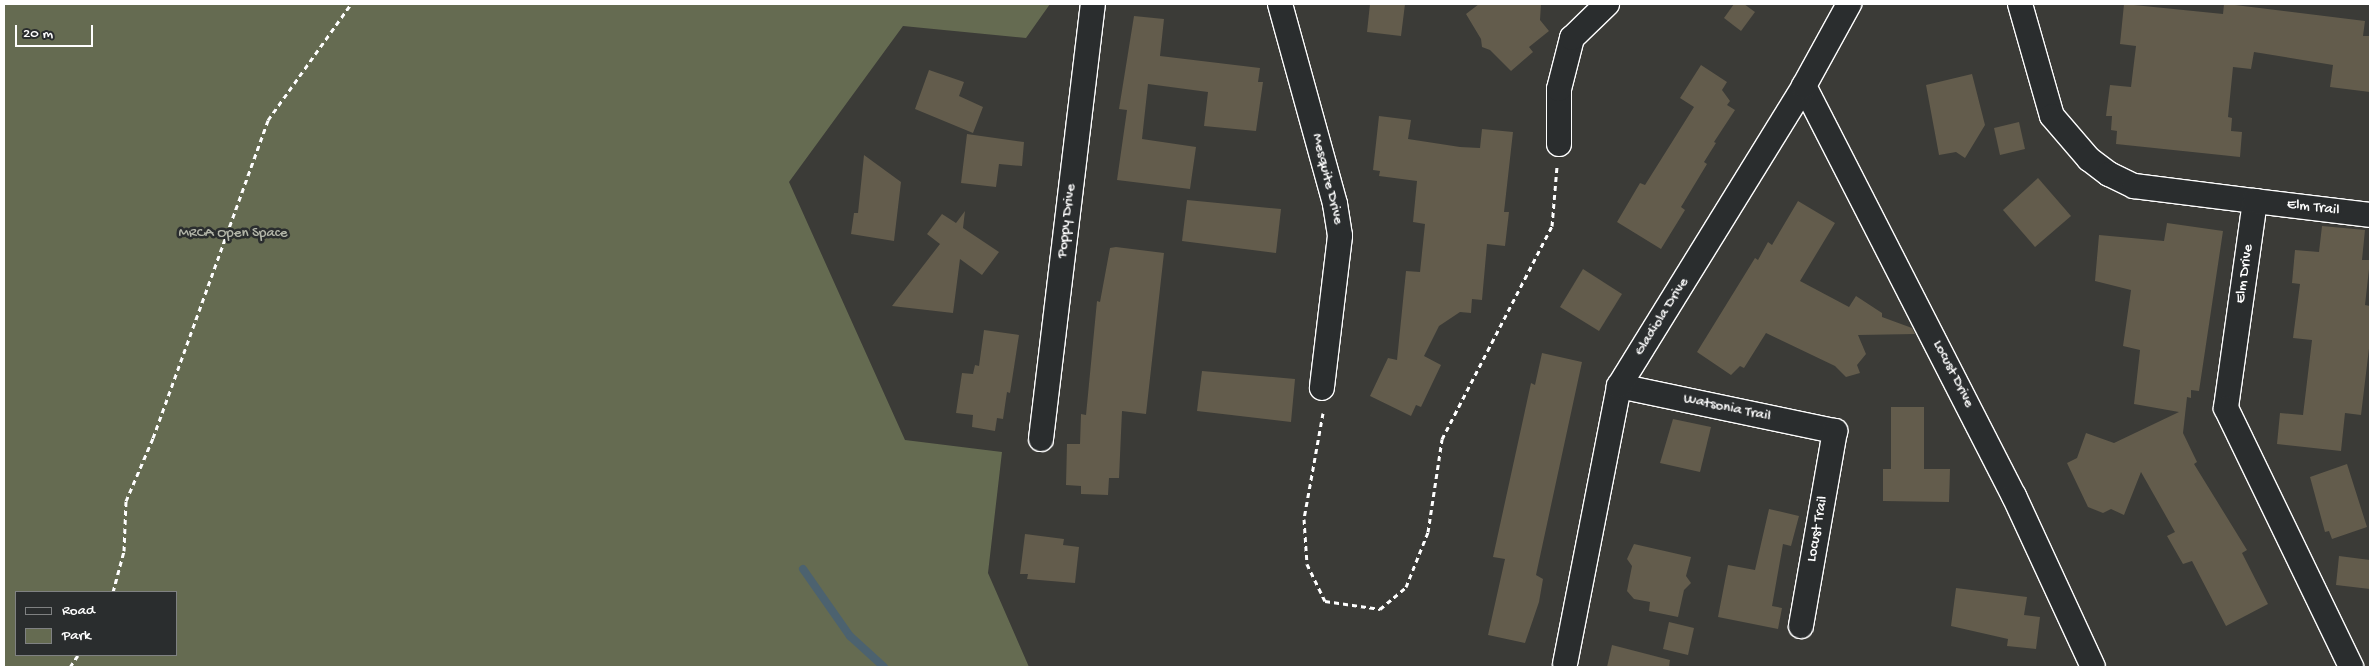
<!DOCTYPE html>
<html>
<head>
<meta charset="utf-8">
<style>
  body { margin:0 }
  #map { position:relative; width:2374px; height:671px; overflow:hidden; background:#3b3b37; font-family:"Gochi Hand",sans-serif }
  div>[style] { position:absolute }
  .green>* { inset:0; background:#656b51 }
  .stream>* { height:8px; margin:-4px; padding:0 4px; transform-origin:4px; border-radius:4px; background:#4c626f }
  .building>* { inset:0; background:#635c4c }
  .path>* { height:3px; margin-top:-1.5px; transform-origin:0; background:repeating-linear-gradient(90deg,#fff 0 5px,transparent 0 9px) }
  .roads { filter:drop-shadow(1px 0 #fff) drop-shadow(-1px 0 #fff) drop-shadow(0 1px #fff) drop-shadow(0 -1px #fff) }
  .street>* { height:24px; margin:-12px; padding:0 12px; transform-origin:12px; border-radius:12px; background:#2a2d2e }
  span { translate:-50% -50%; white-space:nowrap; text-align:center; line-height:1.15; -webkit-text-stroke:5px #2a2d2e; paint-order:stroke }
  .street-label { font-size:15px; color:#fff }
  .park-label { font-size:15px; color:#b2b5a8 }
  .frame { position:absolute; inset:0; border:5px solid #fff; pointer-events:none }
  .legend { position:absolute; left:15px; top:591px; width:162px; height:65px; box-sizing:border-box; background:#2a2d2e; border:1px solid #7f8182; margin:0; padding:6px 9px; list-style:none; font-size:15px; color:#fff }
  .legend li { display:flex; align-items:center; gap:10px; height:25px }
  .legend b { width:25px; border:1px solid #7f8182 }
  .scale { position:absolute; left:15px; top:25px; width:78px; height:22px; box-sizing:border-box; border:2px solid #fff; border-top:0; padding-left:6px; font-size:15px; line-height:18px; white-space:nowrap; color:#fff; -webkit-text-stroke:4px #2a2d2e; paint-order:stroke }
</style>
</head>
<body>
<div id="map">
  <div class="green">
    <div style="clip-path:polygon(evenodd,4px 4px,1050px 4px,1026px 38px,903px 26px,789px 182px,905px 440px,1002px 452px,988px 573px,1029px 667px,4px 667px,4px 4px,176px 592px,176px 655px,16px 655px,16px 592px,176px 592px)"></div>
  </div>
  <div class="stream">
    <div style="left:803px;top:569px;width:82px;rotate:55deg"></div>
    <div style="left:850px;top:636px;width:46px;rotate:42.4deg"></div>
  </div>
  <div class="building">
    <div style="clip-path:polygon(1370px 4px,1405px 4px,1401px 36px,1367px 32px)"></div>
    <div style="clip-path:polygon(1479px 4px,1541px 4px,1540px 20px,1549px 31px,1529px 47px,1533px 52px,1511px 71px,1490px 50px,1482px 47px,1481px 39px,1466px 14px)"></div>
    <div style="clip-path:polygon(1734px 4px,1744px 4px,1755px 12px,1741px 31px,1724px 18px)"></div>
    <div style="clip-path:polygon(2124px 4px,2223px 14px,2224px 4px,2227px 4px,2365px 21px,2363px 36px,2370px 36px,2370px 92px,2330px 87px,2333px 65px,2254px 52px,2251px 69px,2233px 67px,2228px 117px,2232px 118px,2231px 131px,2242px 132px,2240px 157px,2116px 144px,2117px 131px,2111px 130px,2112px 116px,2106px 116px,2110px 85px,2131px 87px,2136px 46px,2120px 44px)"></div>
    <div style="clip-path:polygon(1134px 16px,1164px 19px,1160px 56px,1260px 68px,1258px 82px,1263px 82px,1256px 131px,1204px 126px,1208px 92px,1148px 84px,1142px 139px,1196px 147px,1190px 189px,1117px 180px,1127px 110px,1119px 109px)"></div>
    <div style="clip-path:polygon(1701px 65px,1727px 82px,1722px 90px,1730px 101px,1727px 105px,1735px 110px,1714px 142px,1716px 143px,1704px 162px,1707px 164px,1681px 207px,1685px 210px,1661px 249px,1617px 222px,1640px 183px,1645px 185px,1694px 107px,1680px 98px)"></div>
    <div style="clip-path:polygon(929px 70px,964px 82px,959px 96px,983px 107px,973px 133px,915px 109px)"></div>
    <div style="clip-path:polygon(1972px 74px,1985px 125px,1965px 158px,1956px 152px,1939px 155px,1926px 85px)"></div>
    <div style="clip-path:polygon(1379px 116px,1411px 120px,1408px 139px,1460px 147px,1480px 148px,1482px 129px,1513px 132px,1504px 212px,1509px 212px,1505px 246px,1487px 244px,1482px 300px,1472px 299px,1471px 313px,1460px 312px,1439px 326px,1424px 356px,1441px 365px,1421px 407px,1416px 405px,1411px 416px,1370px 396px,1388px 358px,1397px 360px,1406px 271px,1420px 272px,1425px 224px,1413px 222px,1417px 181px,1379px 176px,1380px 171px,1373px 170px)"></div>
    <div style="clip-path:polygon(2019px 122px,2025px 149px,2000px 155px,1994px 128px)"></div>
    <div style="clip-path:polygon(967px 134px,1024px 142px,1022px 166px,999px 164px,996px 187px,961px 183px)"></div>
    <div style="clip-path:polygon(864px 155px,901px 182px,894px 241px,851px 234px,854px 213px,858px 213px)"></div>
    <div style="clip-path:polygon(2038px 178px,2071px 216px,2035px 247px,2003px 210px)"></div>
    <div style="clip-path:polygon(1187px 200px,1281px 209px,1276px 253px,1182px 241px)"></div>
    <div style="clip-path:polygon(1798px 201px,1835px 223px,1800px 281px,1849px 307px,1856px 296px,1882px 313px,1882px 317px,1912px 328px,1915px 334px,1858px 335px,1866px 354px,1857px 365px,1860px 373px,1846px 377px,1835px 366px,1766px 333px,1744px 368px,1740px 366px,1731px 375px,1697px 352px,1755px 258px,1758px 260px,1768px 242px,1772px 245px)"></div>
    <div style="clip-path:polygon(965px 211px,963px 228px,999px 252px,982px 275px,960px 259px,953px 313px,892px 306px,940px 244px,927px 234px,942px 214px,956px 223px)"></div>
    <div style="clip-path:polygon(2167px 223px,2223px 231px,2199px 391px,2191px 390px,2191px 398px,2187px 397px,2183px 433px,2197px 462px,2194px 464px,2247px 550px,2242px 553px,2268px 604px,2226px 626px,2192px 561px,2183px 564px,2167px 536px,2175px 532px,2141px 472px,2124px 515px,2111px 509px,2103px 513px,2088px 507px,2067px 463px,2077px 458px,2086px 433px,2114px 443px,2179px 412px,2134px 404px,2140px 350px,2123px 346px,2131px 290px,2095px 281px,2099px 235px,2164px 241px)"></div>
    <div style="clip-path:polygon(2322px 226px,2365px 230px,2362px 260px,2370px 260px,2365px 305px,2370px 306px,2370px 340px,2361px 415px,2345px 413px,2341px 451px,2277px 444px,2280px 413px,2303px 415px,2312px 340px,2293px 338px,2300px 284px,2292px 283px,2295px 250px,2319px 252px)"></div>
    <div style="clip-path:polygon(1116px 247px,1164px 253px,1146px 414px,1122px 411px,1119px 478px,1109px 478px,1108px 495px,1081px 494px,1081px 486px,1066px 485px,1067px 444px,1080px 444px,1081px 414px,1086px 415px,1097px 301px,1100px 302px,1110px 248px)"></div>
    <div style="clip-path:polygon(1583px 269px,1622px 294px,1599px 331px,1560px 307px)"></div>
    <div style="clip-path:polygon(984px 330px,1019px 335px,1010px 393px,1007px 392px,1003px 419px,997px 418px,995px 431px,972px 427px,973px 415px,956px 413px,962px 373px,973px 374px,975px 365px,979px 366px)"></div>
    <div style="clip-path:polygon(1542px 353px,1582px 362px,1536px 575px,1543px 579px,1539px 602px,1525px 643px,1488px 635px,1505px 559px,1493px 557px,1531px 383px,1535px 385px)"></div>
    <div style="clip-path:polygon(1202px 371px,1295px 379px,1291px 422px,1197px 411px)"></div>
    <div style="clip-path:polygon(1891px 407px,1924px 407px,1924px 469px,1950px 469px,1949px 502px,1883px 501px,1883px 469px,1891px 469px)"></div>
    <div style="clip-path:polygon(1673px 419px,1711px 427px,1700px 472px,1660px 463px)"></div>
    <div style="clip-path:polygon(2347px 464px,2367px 527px,2332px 539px,2329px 531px,2325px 532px,2310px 477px)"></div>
    <div style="clip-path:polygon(1769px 509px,1799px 516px,1791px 546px,1783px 544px,1772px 606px,1782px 608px,1778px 629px,1718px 617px,1728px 565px,1755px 570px)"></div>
    <div style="clip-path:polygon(1025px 534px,1064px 539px,1063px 545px,1079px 547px,1075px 583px,1027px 579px,1028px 574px,1020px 574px)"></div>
    <div style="clip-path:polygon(1634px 544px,1691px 557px,1686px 576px,1691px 583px,1684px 590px,1678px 617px,1649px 611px,1650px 602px,1634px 599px,1627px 591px,1632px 566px,1627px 559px)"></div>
    <div style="clip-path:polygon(2339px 556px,2370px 560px,2370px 589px,2336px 585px)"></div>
    <div style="clip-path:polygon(1956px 588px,2027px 597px,2024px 615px,2040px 617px,2036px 649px,2007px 646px,2008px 639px,1951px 626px)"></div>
    <div style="clip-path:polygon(1669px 622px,1694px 628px,1688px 655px,1663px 649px)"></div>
    <div style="clip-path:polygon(1612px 645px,1670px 660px,1669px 667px,1607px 667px)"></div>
  </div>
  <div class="path">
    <div style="left:1323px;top:413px;width:108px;rotate:100.2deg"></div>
    <div style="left:1304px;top:519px;width:45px;rotate:86.2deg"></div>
    <div style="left:1307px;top:564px;width:41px;rotate:64.1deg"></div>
    <div style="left:1325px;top:601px;width:56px;rotate:8.3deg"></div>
    <div style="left:1380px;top:609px;width:34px;rotate:-40deg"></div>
    <div style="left:1406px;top:587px;width:59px;rotate:-68.2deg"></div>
    <div style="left:1428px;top:532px;width:94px;rotate:-81.4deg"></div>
    <div style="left:1442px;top:439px;width:240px;rotate:-62.7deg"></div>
    <div style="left:1552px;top:226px;width:59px;rotate:-85.2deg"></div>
    <div style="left:113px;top:592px;width:42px;rotate:-75deg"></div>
    <div style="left:124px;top:551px;width:50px;rotate:-87.7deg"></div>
    <div style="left:126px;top:501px;width:69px;rotate:-66.8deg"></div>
    <div style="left:153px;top:438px;width:338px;rotate:-70.1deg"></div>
    <div style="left:268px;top:120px;width:143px;rotate:-54.4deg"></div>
    <div style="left:70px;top:667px;width:14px;rotate:-56deg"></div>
  </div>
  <div class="roads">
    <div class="street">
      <div style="left:1280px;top:4px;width:207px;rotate:74.6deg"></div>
      <div style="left:1335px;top:204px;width:32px;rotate:81deg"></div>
      <div style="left:1340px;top:236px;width:153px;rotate:96.8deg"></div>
      <div style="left:2020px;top:4px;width:116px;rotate:74.1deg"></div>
      <div style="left:2052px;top:116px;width:57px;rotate:49.3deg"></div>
      <div style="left:2089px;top:159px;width:25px;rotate:37deg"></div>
      <div style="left:2109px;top:174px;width:28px;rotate:26deg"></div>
      <div style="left:2134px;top:186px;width:122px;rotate:7.1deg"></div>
      <div style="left:2255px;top:201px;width:209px;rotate:98deg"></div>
      <div style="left:2226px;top:408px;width:288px;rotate:64.2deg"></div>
      <div style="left:1804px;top:86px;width:461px;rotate:62.9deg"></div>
      <div style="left:2014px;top:496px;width:188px;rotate:65.2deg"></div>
      <div style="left:1559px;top:144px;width:55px;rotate:-90deg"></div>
      <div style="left:1559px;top:89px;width:53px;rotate:-75.7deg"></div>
      <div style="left:1572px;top:38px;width:49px;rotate:-44.2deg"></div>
      <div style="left:2255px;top:201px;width:116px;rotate:6.9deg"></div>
      <div style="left:1619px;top:386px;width:221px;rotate:11.8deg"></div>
      <div style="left:1835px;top:431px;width:198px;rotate:99.9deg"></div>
      <div style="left:1041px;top:439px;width:438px;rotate:-83.2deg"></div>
      <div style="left:1565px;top:664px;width:283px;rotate:-79deg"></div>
      <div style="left:1619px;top:386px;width:352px;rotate:-58.3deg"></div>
      <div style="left:1804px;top:86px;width:94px;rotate:-61.2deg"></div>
    </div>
  </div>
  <div class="street-label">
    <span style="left:1327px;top:179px;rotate:76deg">Mesquite Drive</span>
    <span style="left:2313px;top:208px;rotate:7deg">Elm Trail</span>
    <span style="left:1067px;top:221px;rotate:-83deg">Poppy Drive</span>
    <span style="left:2245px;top:274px;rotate:-82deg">Elm Drive</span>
    <span style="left:1662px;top:317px;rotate:-58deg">Gladiola Drive</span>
    <span style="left:1953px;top:374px;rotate:63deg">Locust Drive</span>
    <span style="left:1727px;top:408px;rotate:12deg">Watsonia Trail</span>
    <span style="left:1818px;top:529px;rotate:-80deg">Locust Trail</span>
  </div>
  <div class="park-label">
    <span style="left:233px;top:234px">MRCA Open Space</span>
  </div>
  <div class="frame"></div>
  <ul class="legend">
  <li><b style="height:6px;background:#2a2d2e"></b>Road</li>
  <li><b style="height:14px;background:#656b51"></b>Park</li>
  </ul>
  <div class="scale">20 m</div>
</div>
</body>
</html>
